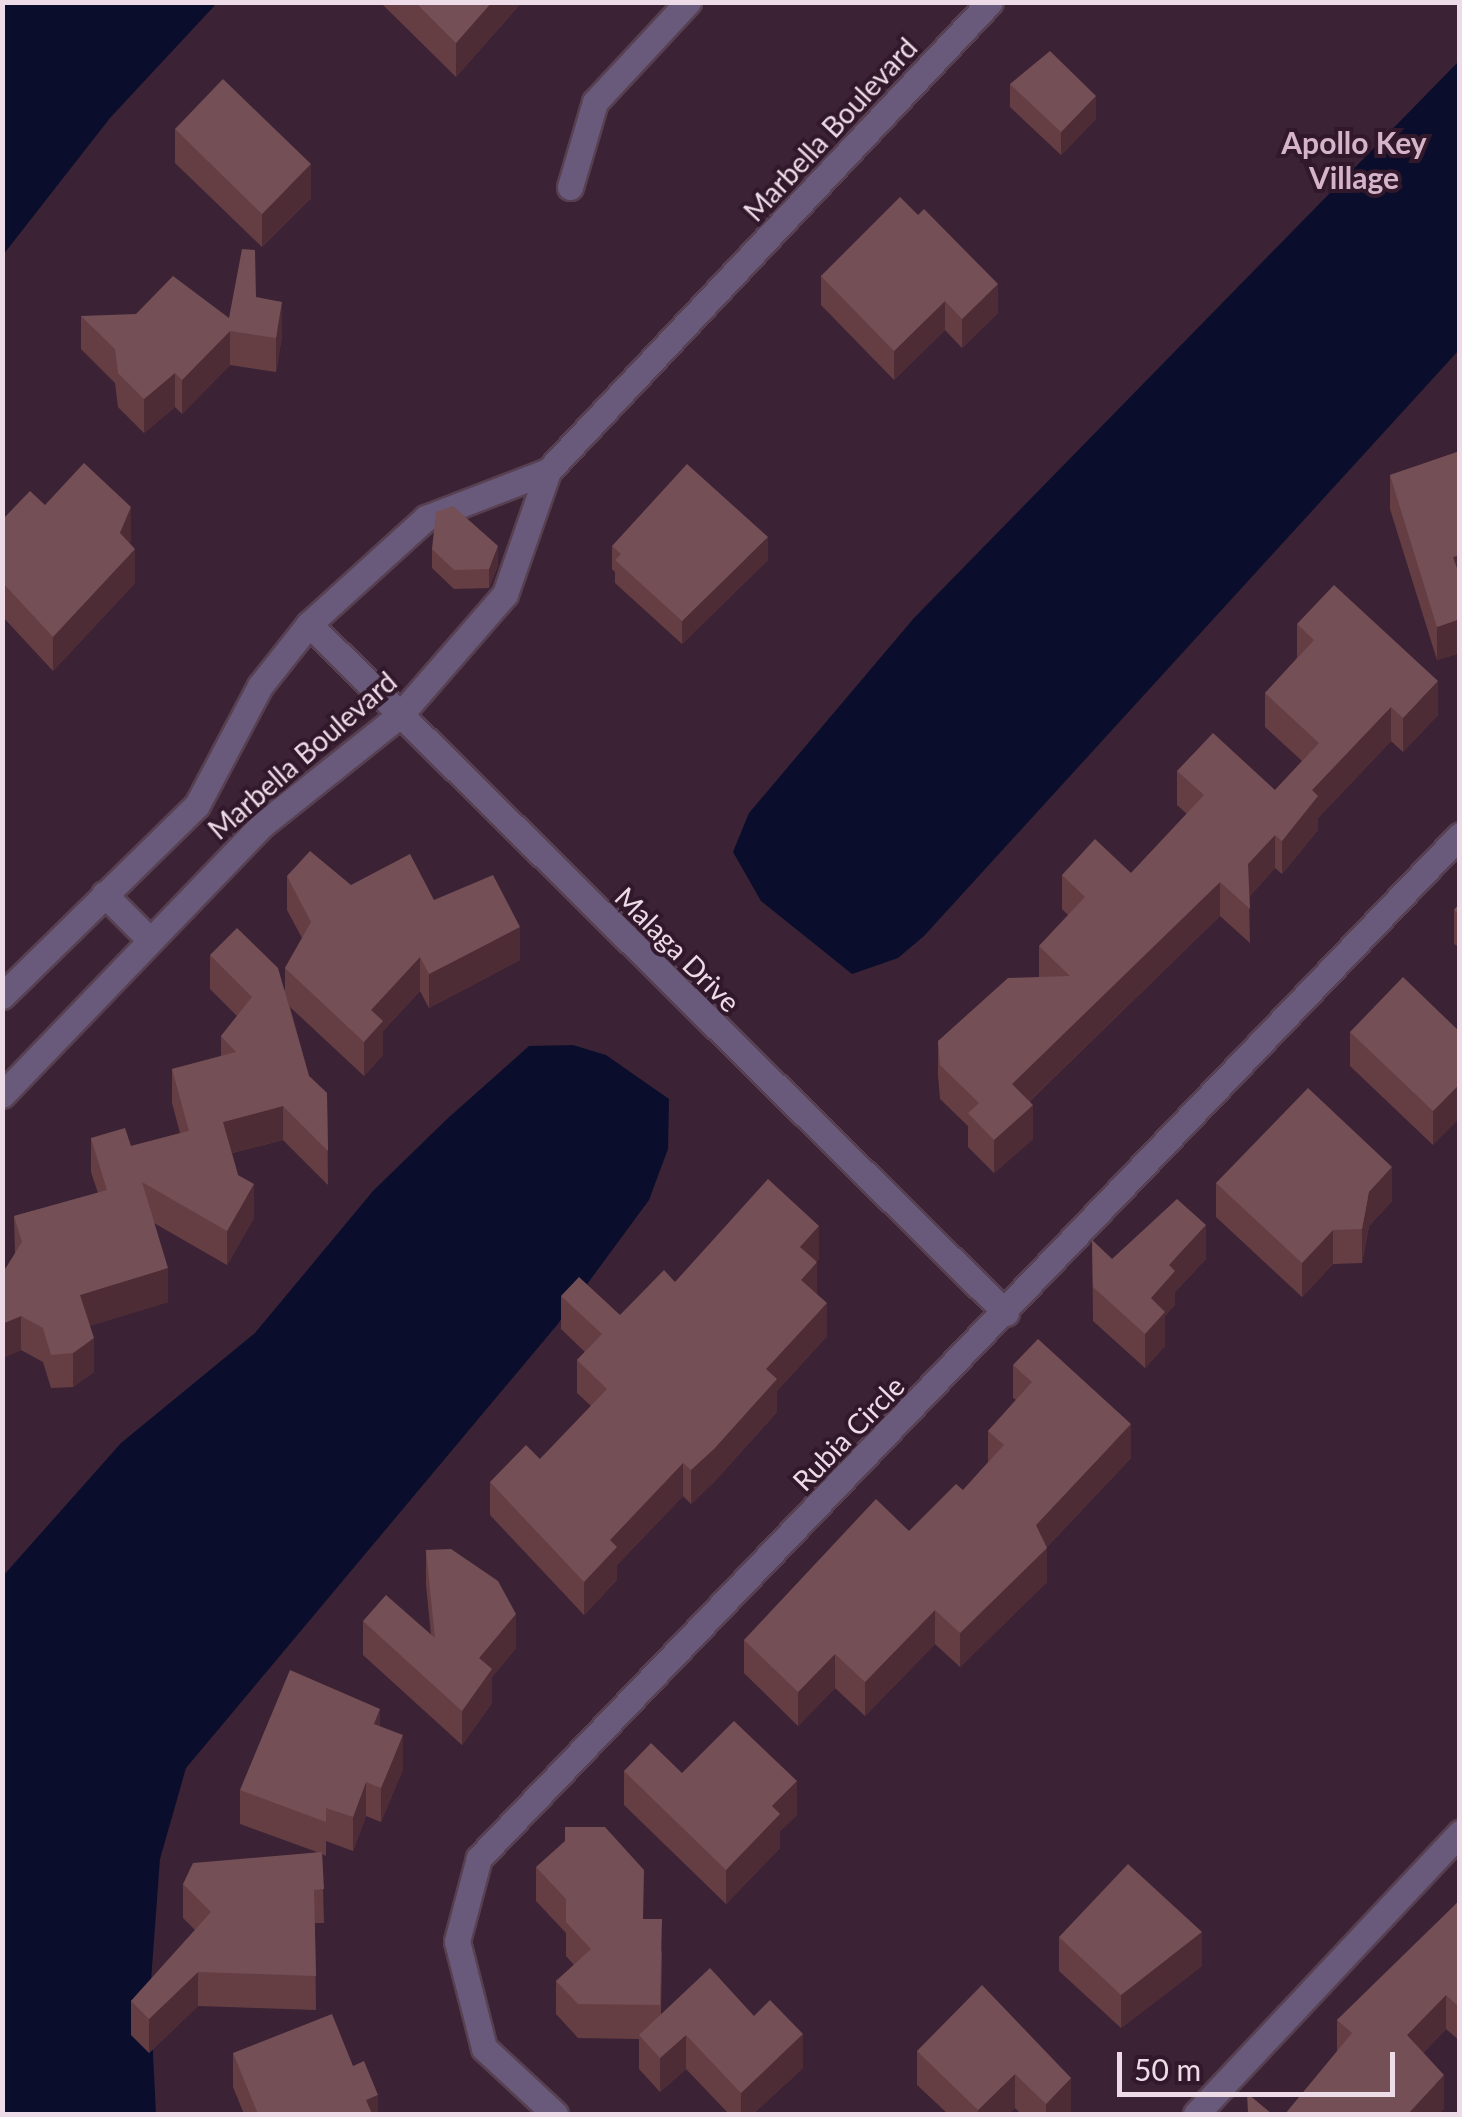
<!DOCTYPE html>
<html>
<head>
<meta charset="utf-8">
<style>
  body { margin:0 }
  #map { position:relative; width:1462px; height:2117px; overflow:hidden; background:#3b2234; font-family:Lato,sans-serif }
  div>[style] { position:absolute }
  .water>* { inset:0; background:#0a0e2c }
  .roads { filter:drop-shadow(2px 0 #574051) drop-shadow(-2px 0 #574051) drop-shadow(0 2px #574051) drop-shadow(0 -2px #574051) }
  .minor>* { height:25px; margin:-12.5px; padding:0 12.5px; transform-origin:12.5px; border-radius:12.5px; background:#695a7b }
  .wall>* { inset:0; background:#653e44 }
  .shaded-wall>* { inset:0; background:#4e2c36 }
  .building>* { inset:0; background:#744f56 }
  span { translate:-50% -50%; white-space:nowrap; text-align:center; line-height:1.15; -webkit-text-stroke:8px #31182a; paint-order:stroke }
  .street-label { font-size:28px; color:#eddce7 }
  .neighbourhood-label { font-size:30px; color:#d5b4cb; font-weight:700 }
  .frame { position:absolute; inset:0; border:5px solid #eddce7; pointer-events:none }
  .scale { position:absolute; left:1117px; top:2052px; width:278px; height:45px; box-sizing:border-box; border:5px solid #eddce7; border-top:0; padding-left:12px; font-size:30px; line-height:35px; white-space:nowrap; color:#eddce7; -webkit-text-stroke:8px #31182a; paint-order:stroke }
</style>
</head>
<body>
<div id="map">
  <div class="water">
    <div style="clip-path:polygon(3px 2px,217px 3px,110px 118px,3px 255px)"></div>
    <div style="clip-path:polygon(1459px 61px,1459px 350px,924px 936px,898px 958px,852px 974px,761px 901px,733px 852px,749px 813px,914px 618px)"></div>
    <div style="clip-path:polygon(573px 1045px,606px 1055px,669px 1099px,668px 1149px,649px 1200px,557px 1325px,186px 1768px,160px 1859px,150px 1994px,156px 2114px,3px 2114px,3px 1576px,121px 1443px,255px 1333px,373px 1191px,447px 1119px,529px 1046px)"></div>
  </div>
  <div class="roads">
    <div class="minor">
      <div style="left:570px;top:187px;width:89px;rotate:-73.6deg"></div>
      <div style="left:595px;top:102px;width:137px;rotate:-47.1deg"></div>
      <div style="left:309px;top:624px;width:980px;rotate:44.67deg"></div>
      <div style="left:104px;top:894px;width:64px;rotate:45deg"></div>
      <div style="left:2px;top:996px;width:273px;rotate:-44.4deg"></div>
      <div style="left:197px;top:805px;width:135px;rotate:-62.1deg"></div>
      <div style="left:260px;top:686px;width:79px;rotate:-51.7deg"></div>
      <div style="left:309px;top:624px;width:158px;rotate:-42.2deg"></div>
      <div style="left:426px;top:518px;width:131px;rotate:-21.1deg"></div>
      <div style="left:2px;top:1095px;width:375px;rotate:-46.1deg"></div>
      <div style="left:262px;top:825px;width:176px;rotate:-38.6deg"></div>
      <div style="left:400px;top:715px;width:160px;rotate:-49deg"></div>
      <div style="left:505px;top:594px;width:130px;rotate:-70.7deg"></div>
      <div style="left:548px;top:471px;width:644px;rotate:-46.7deg"></div>
      <div style="left:555px;top:2114px;width:97px;rotate:-137.1deg"></div>
      <div style="left:484px;top:2048px;width:110px;rotate:-104.2deg"></div>
      <div style="left:457px;top:1941px;width:86px;rotate:-75.2deg"></div>
      <div style="left:479px;top:1858px;width:1417px;rotate:-46.2deg"></div>
      <div style="left:1196px;top:2114px;width:386px;rotate:-46.8deg"></div>
    </div>
  </div>
  <div class="wall">
    <div style="clip-path:polygon(380px 2px,522px 2px,456px 77px)"></div>
    <div style="clip-path:polygon(1010px 84px,1096px 119px,1061px 155px,1010px 107px)"></div>
    <div style="clip-path:polygon(175px 129px,311px 198px,262px 247px,175px 163px)"></div>
    <div style="clip-path:polygon(918px 215px,998px 313px,962px 348px,945px 330px,894px 380px,821px 305px,821px 276px)"></div>
    <div style="clip-path:polygon(256px 297px,282px 336px,276px 372px,230px 365px,182px 414px,175px 407px,144px 433px,118px 407px,115px 383px,81px 349px,81px 316px,229px 318px)"></div>
    <div style="clip-path:polygon(1460px 451px,1460px 653px,1437px 660px,1390px 509px,1390px 475px)"></div>
    <div style="clip-path:polygon(45px 505px,131px 540px,129px 544px,135px 583px,53px 671px,2px 616px,2px 520px)"></div>
    <div style="clip-path:polygon(612px 546px,768px 560px,682px 644px,615px 583px,615px 572px,612px 569px)"></div>
    <div style="clip-path:polygon(432px 549px,498px 565px,489px 588px,454px 589px,432px 568px)"></div>
    <div style="clip-path:polygon(1297px 624px,1438px 715px,1403px 752px,1391px 741px,1318px 818px,1318px 830px,1282px 874px,1275px 868px,1249px 897px,1250px 943px,1220px 916px,1030px 1101px,1033px 1139px,994px 1173px,968px 1147px,968px 1126px,940px 1099px,938px 1075px,938px 1041px,1039px 977px,1039px 946px,1068px 915px,1062px 909px,1062px 875px,1131px 873px,1187px 814px,1177px 805px,1177px 771px,1275px 790px,1302px 761px,1265px 727px,1265px 693px,1297px 658px)"></div>
    <div style="clip-path:polygon(287px 876px,351px 885px,434px 900px,520px 960px,429px 1008px,420px 991px,383px 1031px,383px 1055px,364px 1076px,290px 1007px,309px 1076px,327px 1093px,328px 1185px,283px 1140px,232px 1153px,238px 1175px,254px 1218px,227px 1265px,154px 1223px,168px 1302px,89px 1326px,94px 1372px,73px 1387px,51px 1388px,43px 1362px,21px 1350px,2px 1358px,2px 1274px,15px 1254px,14px 1216px,98px 1193px,91px 1172px,91px 1138px,131px 1146px,180px 1133px,172px 1103px,172px 1069px,221px 1056px,221px 1036px,237px 1016px,210px 989px,210px 955px,285px 990px,285px 968px,302px 938px,287px 910px)"></div>
    <div style="clip-path:polygon(1460px 903px,1460px 948px,1454px 944px,1454px 910px)"></div>
    <div style="clip-path:polygon(1350px 1032px,1460px 1032px,1433px 1145px,1350px 1066px)"></div>
    <div style="clip-path:polygon(1216px 1183px,1392px 1201px,1369px 1226px,1362px 1263px,1333px 1264px,1302px 1297px,1216px 1217px)"></div>
    <div style="clip-path:polygon(1092px 1240px,1112px 1259px,1206px 1259px,1175px 1292px,1175px 1305px,1165px 1316px,1165px 1346px,1145px 1368px,1093px 1321px)"></div>
    <div style="clip-path:polygon(819px 1259px,816px 1262px,817px 1294px,827px 1336px,777px 1391px,777px 1412px,714px 1482px,691px 1504px,683px 1496px,617px 1565px,617px 1580px,584px 1615px,490px 1515px,490px 1482px,540px 1459px,591px 1406px,577px 1393px,577px 1360px,585px 1352px,561px 1329px,561px 1296px,620px 1315px,675px 1282px)"></div>
    <div style="clip-path:polygon(1013px 1365px,1131px 1458px,1046px 1548px,1047px 1582px,960px 1667px,935px 1644px,865px 1716px,835px 1688px,798px 1726px,744px 1673px,744px 1640px,909px 1531px,963px 1490px,988px 1462px,988px 1431px,1016px 1400px,1013px 1398px)"></div>
    <div style="clip-path:polygon(426px 1550px,516px 1648px,492px 1677px,492px 1703px,462px 1745px,363px 1655px,363px 1621px,431px 1635px,426px 1584px)"></div>
    <div style="clip-path:polygon(380px 1727px,403px 1769px,381px 1822px,366px 1816px,353px 1851px,326px 1841px,326px 1856px,322px 1854px,324px 1923px,315px 1923px,316px 2010px,198px 2006px,149px 2053px,131px 2035px,131px 2001px,195px 1930px,183px 1918px,183px 1884px,317px 1852px,240px 1824px,240px 1790px)"></div>
    <div style="clip-path:polygon(624px 1771px,682px 1773px,797px 1815px,780px 1831px,780px 1848px,726px 1904px,624px 1805px)"></div>
    <div style="clip-path:polygon(536px 1867px,643px 1919px,662px 1952px,661px 2015px,803px 2068px,753px 2114px,729px 2114px,686px 2069px,660px 2092px,639px 2069px,639px 2039px,578px 2038px,556px 2014px,556px 1981px,574px 1965px,566px 1956px,566px 1933px,536px 1901px)"></div>
    <div style="clip-path:polygon(1460px 1900px,1460px 2041px,1446px 2029px,1423px 2053px,1444px 2109px,1337px 2051px,1337px 2020px)"></div>
    <div style="clip-path:polygon(1059px 1937px,1202px 1966px,1121px 2028px,1059px 1971px)"></div>
    <div style="clip-path:polygon(917px 2051px,1071px 2078px,1071px 2112px,1069px 2114px,1021px 2114px,1015px 2108px,1008px 2114px,948px 2114px,917px 2085px)"></div>
    <div style="clip-path:polygon(233px 2053px,353px 2066px,378px 2114px,244px 2114px,233px 2087px)"></div>
  </div>
  <div class="shaded-wall">
    <div style="clip-path:polygon(492px 2px,522px 2px,456px 77px,456px 43px)"></div>
    <div style="clip-path:polygon(1096px 96px,1096px 119px,1061px 155px,1061px 132px)"></div>
    <div style="clip-path:polygon(311px 164px,311px 198px,262px 247px,262px 214px)"></div>
    <div style="clip-path:polygon(998px 284px,998px 313px,962px 348px,962px 319px)"></div>
    <div style="clip-path:polygon(945px 301px,945px 330px,894px 380px,894px 351px)"></div>
    <div style="clip-path:polygon(282px 302px,282px 336px,276px 372px,276px 338px)"></div>
    <div style="clip-path:polygon(230px 331px,230px 365px,182px 414px,182px 380px)"></div>
    <div style="clip-path:polygon(175px 373px,175px 407px,144px 433px,144px 399px)"></div>
    <div style="clip-path:polygon(131px 507px,131px 540px,121px 564px,135px 549px,135px 583px,53px 671px,53px 637px,120px 533px)"></div>
    <div style="clip-path:polygon(768px 537px,768px 560px,682px 644px,682px 621px)"></div>
    <div style="clip-path:polygon(498px 546px,498px 565px,489px 588px,489px 569px)"></div>
    <div style="clip-path:polygon(1460px 555px,1460px 589px,1453px 557px)"></div>
    <div style="clip-path:polygon(1460px 619px,1460px 653px,1437px 660px,1437px 627px)"></div>
    <div style="clip-path:polygon(1438px 681px,1438px 715px,1403px 752px,1403px 718px)"></div>
    <div style="clip-path:polygon(1391px 707px,1391px 741px,1318px 818px,1318px 830px,1282px 874px,1282px 841px,1312px 790px)"></div>
    <div style="clip-path:polygon(1275px 835px,1275px 868px,1248px 898px,1248px 864px)"></div>
    <div style="clip-path:polygon(1220px 882px,1220px 916px,1012px 1118px,1012px 1084px)"></div>
    <div style="clip-path:polygon(520px 927px,520px 960px,429px 1008px,429px 974px)"></div>
    <div style="clip-path:polygon(420px 957px,420px 991px,383px 1031px,383px 1055px,364px 1076px,364px 1042px,371px 1010px)"></div>
    <div style="clip-path:polygon(1460px 1084px,1460px 1118px,1433px 1145px,1433px 1111px)"></div>
    <div style="clip-path:polygon(1033px 1105px,1033px 1139px,994px 1173px,994px 1140px)"></div>
    <div style="clip-path:polygon(283px 1106px,283px 1140px,223px 1155px,223px 1122px)"></div>
    <div style="clip-path:polygon(1392px 1167px,1392px 1201px,1369px 1226px,1362px 1263px,1362px 1229px,1369px 1192px)"></div>
    <div style="clip-path:polygon(254px 1184px,254px 1218px,227px 1265px,227px 1231px)"></div>
    <div style="clip-path:polygon(1206px 1225px,1206px 1259px,1175px 1292px,1175px 1305px,1165px 1316px,1165px 1346px,1145px 1368px,1145px 1334px,1151px 1298px,1169px 1265px)"></div>
    <div style="clip-path:polygon(819px 1226px,819px 1259px,800px 1280px,800px 1247px)"></div>
    <div style="clip-path:polygon(1333px 1230px,1333px 1264px,1302px 1297px,1302px 1263px)"></div>
    <div style="clip-path:polygon(817px 1262px,817px 1295px,801px 1280px)"></div>
    <div style="clip-path:polygon(168px 1268px,168px 1302px,80px 1329px,80px 1295px)"></div>
    <div style="clip-path:polygon(827px 1303px,827px 1336px,777px 1391px,777px 1412px,714px 1482px,691px 1504px,691px 1470px,766px 1369px)"></div>
    <div style="clip-path:polygon(21px 1316px,21px 1350px,2px 1358px,2px 1324px)"></div>
    <div style="clip-path:polygon(94px 1338px,94px 1372px,73px 1387px,73px 1353px)"></div>
    <div style="clip-path:polygon(1131px 1424px,1131px 1458px,1039px 1555px,1047px 1548px,1047px 1582px,960px 1667px,960px 1633px,1036px 1525px)"></div>
    <div style="clip-path:polygon(683px 1463px,683px 1496px,617px 1565px,617px 1580px,584px 1615px,584px 1582px,610px 1540px)"></div>
    <div style="clip-path:polygon(935px 1610px,935px 1644px,865px 1716px,865px 1682px)"></div>
    <div style="clip-path:polygon(516px 1614px,516px 1648px,492px 1677px,492px 1703px,462px 1745px,462px 1711px,479px 1658px)"></div>
    <div style="clip-path:polygon(835px 1654px,835px 1688px,798px 1726px,798px 1692px)"></div>
    <div style="clip-path:polygon(380px 1709px,380px 1743px,374px 1724px)"></div>
    <div style="clip-path:polygon(403px 1735px,403px 1769px,381px 1822px,381px 1788px)"></div>
    <div style="clip-path:polygon(797px 1781px,797px 1815px,780px 1831px,780px 1848px,726px 1904px,726px 1870px,772px 1806px)"></div>
    <div style="clip-path:polygon(366px 1782px,366px 1816px,353px 1851px,353px 1817px)"></div>
    <div style="clip-path:polygon(1202px 1932px,1202px 1966px,1121px 2028px,1121px 1995px)"></div>
    <div style="clip-path:polygon(198px 1972px,198px 2006px,149px 2053px,149px 2019px)"></div>
    <div style="clip-path:polygon(1446px 1995px,1446px 2029px,1407px 2069px,1407px 2035px)"></div>
    <div style="clip-path:polygon(803px 2034px,803px 2068px,753px 2114px,741px 2114px,741px 2093px)"></div>
    <div style="clip-path:polygon(686px 2035px,686px 2069px,660px 2092px,660px 2058px)"></div>
    <div style="clip-path:polygon(1015px 2074px,1015px 2108px,1008px 2114px,978px 2114px,978px 2110px)"></div>
    <div style="clip-path:polygon(1444px 2075px,1444px 2109px,1439px 2114px,1408px 2114px)"></div>
    <div style="clip-path:polygon(1071px 2078px,1071px 2112px,1069px 2114px,1046px 2114px,1046px 2104px)"></div>
    <div style="clip-path:polygon(378px 2095px,378px 2114px,366px 2114px,366px 2100px)"></div>
  </div>
  <div class="building">
    <div style="clip-path:polygon(415px 2px,492px 2px,456px 43px)"></div>
    <div style="clip-path:polygon(1050px 51px,1096px 96px,1061px 132px,1010px 84px)"></div>
    <div style="clip-path:polygon(223px 79px,311px 164px,262px 214px,175px 129px)"></div>
    <div style="clip-path:polygon(900px 197px,918px 215px,924px 209px,998px 284px,962px 319px,945px 301px,894px 351px,821px 276px)"></div>
    <div style="clip-path:polygon(242px 249px,255px 250px,256px 297px,282px 302px,276px 338px,230px 331px,182px 380px,175px 373px,144px 399px,118px 373px,115px 349px,81px 316px,136px 314px,173px 276px,229px 318px)"></div>
    <div style="clip-path:polygon(1460px 451px,1460px 555px,1453px 557px,1460px 577px,1460px 619px,1437px 627px,1390px 475px)"></div>
    <div style="clip-path:polygon(84px 463px,131px 507px,120px 533px,135px 549px,53px 637px,2px 582px,2px 520px,30px 491px,45px 505px)"></div>
    <div style="clip-path:polygon(687px 464px,768px 537px,682px 621px,615px 560px,621px 554px,612px 546px)"></div>
    <div style="clip-path:polygon(453px 506px,498px 546px,489px 569px,454px 570px,432px 549px,436px 512px)"></div>
    <div style="clip-path:polygon(1334px 585px,1438px 681px,1403px 718px,1391px 707px,1312px 790px,1318px 796px,1282px 841px,1275px 835px,1248px 864px,1250px 909px,1220px 882px,1012px 1084px,1033px 1105px,994px 1140px,968px 1113px,979px 1103px,940px 1065px,938px 1041px,1008px 978px,1070px 976px,1039px 946px,1085px 897px,1062px 875px,1095px 839px,1131px 873px,1204px 795px,1177px 771px,1213px 733px,1275px 790px,1319px 743px,1265px 693px,1314px 640px,1297px 624px)"></div>
    <div style="clip-path:polygon(310px 851px,351px 885px,410px 854px,434px 900px,493px 875px,520px 927px,429px 974px,420px 957px,371px 1010px,383px 1021px,364px 1042px,285px 968px,311px 922px,287px 876px)"></div>
    <div style="clip-path:polygon(1460px 903px,1460px 915px,1454px 910px)"></div>
    <div style="clip-path:polygon(237px 928px,278px 968px,309px 1076px,327px 1093px,328px 1151px,283px 1106px,223px 1122px,238px 1175px,254px 1184px,227px 1231px,142px 1182px,168px 1268px,80px 1295px,94px 1338px,73px 1353px,51px 1355px,43px 1328px,21px 1316px,2px 1324px,2px 1274px,22px 1242px,14px 1216px,107px 1190px,91px 1138px,125px 1128px,131px 1146px,189px 1131px,172px 1069px,236px 1052px,221px 1036px,252px 997px,210px 955px)"></div>
    <div style="clip-path:polygon(1403px 977px,1460px 1032px,1460px 1084px,1433px 1111px,1350px 1032px)"></div>
    <div style="clip-path:polygon(1308px 1088px,1392px 1167px,1369px 1192px,1362px 1229px,1333px 1230px,1302px 1263px,1216px 1183px)"></div>
    <div style="clip-path:polygon(768px 1179px,819px 1226px,800px 1247px,817px 1262px,801px 1280px,827px 1303px,766px 1369px,777px 1379px,714px 1449px,691px 1470px,683px 1463px,610px 1540px,617px 1547px,584px 1582px,490px 1482px,526px 1445px,540px 1459px,607px 1389px,577px 1360px,602px 1334px,561px 1296px,579px 1277px,620px 1315px,664px 1270px,675px 1282px)"></div>
    <div style="clip-path:polygon(1177px 1199px,1206px 1225px,1169px 1265px,1175px 1271px,1151px 1298px,1165px 1312px,1145px 1334px,1093px 1287px,1092px 1240px,1112px 1259px)"></div>
    <div style="clip-path:polygon(1038px 1339px,1131px 1424px,1036px 1525px,1047px 1548px,960px 1633px,935px 1610px,865px 1682px,835px 1654px,798px 1692px,744px 1640px,876px 1499px,909px 1531px,956px 1484px,963px 1490px,1004px 1445px,988px 1431px,1032px 1382px,1013px 1365px)"></div>
    <div style="clip-path:polygon(451px 1549px,498px 1581px,516px 1614px,479px 1658px,492px 1669px,462px 1711px,363px 1621px,386px 1595px,435px 1638px,426px 1550px)"></div>
    <div style="clip-path:polygon(290px 1670px,380px 1709px,374px 1724px,403px 1735px,381px 1788px,366px 1782px,353px 1817px,326px 1808px,326px 1822px,240px 1790px)"></div>
    <div style="clip-path:polygon(734px 1721px,797px 1781px,772px 1806px,780px 1814px,726px 1870px,624px 1771px,651px 1743px,682px 1773px)"></div>
    <div style="clip-path:polygon(565px 1827px,605px 1827px,644px 1870px,643px 1919px,662px 1919px,660px 2005px,578px 2004px,556px 1981px,591px 1949px,566px 1922px,566px 1899px,536px 1867px,565px 1841px)"></div>
    <div style="clip-path:polygon(322px 1852px,324px 1889px,314px 1890px,316px 1976px,198px 1972px,149px 2019px,131px 2001px,211px 1912px,183px 1884px,193px 1863px)"></div>
    <div style="clip-path:polygon(1128px 1864px,1202px 1932px,1121px 1995px,1059px 1937px)"></div>
    <div style="clip-path:polygon(1460px 1900px,1460px 2008px,1446px 1995px,1407px 2035px,1444px 2075px,1408px 2114px,1285px 2114px,1352px 2033px,1337px 2020px)"></div>
    <div style="clip-path:polygon(710px 1968px,754px 2016px,770px 2000px,803px 2034px,741px 2093px,686px 2035px,660px 2058px,639px 2035px)"></div>
    <div style="clip-path:polygon(982px 1985px,1071px 2078px,1046px 2104px,1015px 2074px,978px 2110px,917px 2051px)"></div>
    <div style="clip-path:polygon(332px 2014px,353px 2066px,364px 2061px,378px 2095px,366px 2100px,372px 2114px,258px 2114px,233px 2053px)"></div>
    <div style="clip-path:polygon(1247px 2093px,1272px 2114px,1248px 2114px)"></div>
  </div>
  <div class="street-label">
    <span style="left:830px;top:129px;rotate:-47deg">Marbella Boulevard</span>
    <span style="left:302px;top:755px;rotate:-41deg">Marbella Boulevard</span>
    <span style="left:678px;top:949px;rotate:45deg">Malaga Drive</span>
    <span style="left:848px;top:1433px;rotate:-46deg">Rubia Circle</span>
  </div>
  <div class="neighbourhood-label">
    <span style="left:1354px;top:159px">Apollo Key<br>Village</span>
  </div>
  <div class="frame"></div>
  <div class="scale">50 m</div>
</div>
</body>
</html>
